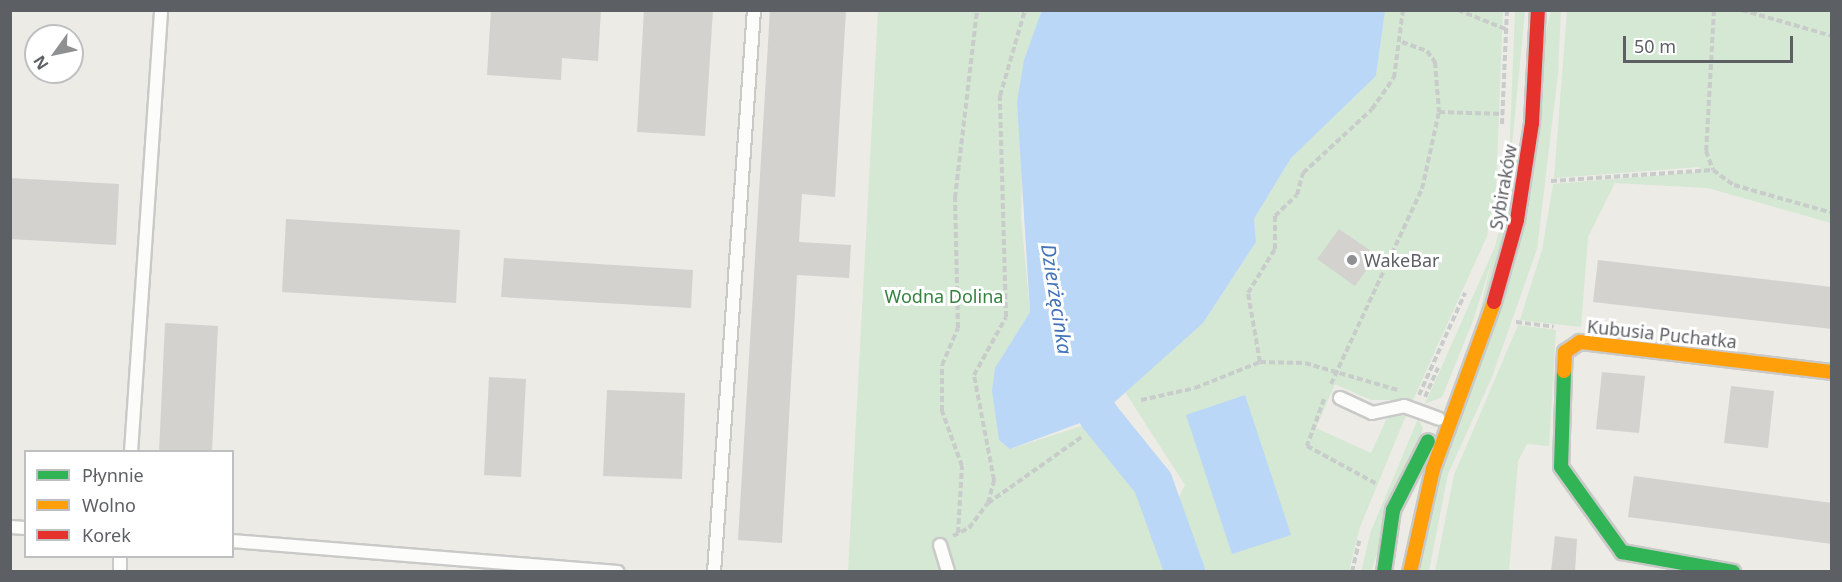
<!DOCTYPE html>
<html>
<head>
<meta charset="utf-8">
<style>
  body { margin:0 }
  #map { position:relative; width:1842px; height:582px; overflow:hidden; background:#ecebe6; font-family:"Noto Sans",sans-serif }
  div>[style] { position:absolute }
  .green>* { inset:0; background:#d4e8d3 }
  .water>* { inset:0; background:#bad7f7 }
  .river>* { height:40px; margin:-20px; padding:0 20px; transform-origin:20px; border-radius:20px; background:#bad7f7 }
  .building>* { inset:0; background:#d3d2cf }
  .path>* { height:4px; margin-top:-2px; transform-origin:0; background:repeating-linear-gradient(90deg,#c8ccca 0 6px,transparent 0 9px) }
  .roads { filter:drop-shadow(2px 0 #c9c9c8) drop-shadow(-2px 0 #c9c9c8) drop-shadow(0 2px #c9c9c8) drop-shadow(0 -2px #c9c9c8) }
  .lane>* { height:12px; margin:-6px; padding:0 6px; transform-origin:6px; border-radius:6px; background:#fcfcfb }
  .fast>* { height:14px; margin:-7px; padding:0 7px; transform-origin:7px; border-radius:7px; background:#30b455 }
  .slow>* { height:14px; margin:-7px; padding:0 7px; transform-origin:7px; border-radius:7px; background:#ff9f0a }
  .jam>* { height:14px; margin:-7px; padding:0 7px; transform-origin:7px; border-radius:7px; background:#e5322d }
  .dots>* { width:16px; height:16px; translate:-50% -50%; box-sizing:border-box; border:3px solid #fff; border-radius:50% }
  span { translate:-50% -50%; white-space:nowrap; text-align:center; line-height:1.15; -webkit-text-stroke:6px #fff; paint-order:stroke }
  .street-label { font-size:18px; color:#5c5f64 }
  .poi-label { font-size:18px; color:#5c5f64 }
  .left { translate:0 -50%; text-align:left }
  .park-label { font-size:18px; color:#35823f }
  .water-label { font-size:20px; color:#4373b9; font-style:italic }
  .frame { position:absolute; inset:0; border:12px solid #5c5f64; pointer-events:none }
  .legend { position:absolute; left:24px; top:450px; width:210px; height:108px; box-sizing:border-box; background:#fff; border:2px solid #bebfc1; margin:0; padding:8px 10px; list-style:none; font-size:18px; color:#5c5f64 }
  .legend li { display:flex; align-items:center; gap:12px; height:30px }
  .legend b { width:30px; border:2px solid #bebfc1 }
  .north { position:absolute; left:24px; top:24px; width:60px; height:60px; box-sizing:border-box; background:#fff; border:2px solid #bebfc1; border-radius:50%; rotate:237deg; font-size:16px; font-weight:700; line-height:24px; text-align:center; color:#5c5f64 }
  .north::after { content:''; display:block; margin:auto; width:21px; height:27px; background:#8e9092; clip-path:polygon(50% 0,100% 100%,50% 72%,0 100%) }
  .scale { position:absolute; left:1623px; top:36px; width:170px; height:27px; box-sizing:border-box; border:3px solid #5c5f64; border-top:0; padding-left:8px; font-size:18px; line-height:21px; white-space:nowrap; color:#5c5f64; -webkit-text-stroke:4px #fff; paint-order:stroke }
</style>
</head>
<body>
<div id="map">
  <div class="green">
    <div style="clip-path:polygon(878px 11px,1042px 11px,1024px 60px,1021px 218px,1030px 312px,995px 369px,1010px 449px,1088px 424px,1138px 487px,1170px 571px,848px 572px)"></div>
    <div style="clip-path:polygon(1385px 11px,1503px 11px,1496px 186px,1487px 236px,1413px 400px,1371px 400px,1335px 384px,1316px 428px,1371px 453px,1387px 418px,1407px 413px,1360px 527px,1349px 571px,1195px 571px,1177px 501px,1185px 485px,1125px 392px,1203px 323px,1256px 242px,1254px 219px,1291px 158px,1376px 76px)"></div>
    <div style="clip-path:polygon(1515px 11px,1525px 11px,1508px 186px)"></div>
    <div style="clip-path:polygon(1551px 11px,1561px 11px,1558px 74px,1537px 249px,1492px 377px,1448px 474px,1429px 571px,1418px 572px)"></div>
    <div style="clip-path:polygon(1567px 11px,1831px 11px,1831px 223px,1708px 188px,1615px 183px,1588px 237px,1581px 327px,1520px 320px,1542px 250px,1553px 184px,1701px 172px,1699px 167px,1554px 178px)"></div>
    <div style="clip-path:polygon(1498px 240px,1474px 318px,1442px 397px,1425px 404px)"></div>
    <div style="clip-path:polygon(1518px 325px,1556px 330px,1549px 446px,1527px 444px,1518px 461px,1509px 571px,1435px 572px,1454px 475px)"></div>
    <div style="clip-path:polygon(1418px 419px,1423px 428px,1371px 571px,1361px 572px,1371px 531px)"></div>
  </div>
  <div class="water">
    <div style="clip-path:polygon(1042px 10px,1385px 11px,1376px 76px,1291px 158px,1254px 219px,1256px 242px,1203px 323px,1099px 416px,1010px 449px,999px 440px,992px 391px,995px 368px,1030px 312px,1017px 102px,1024px 60px)"></div>
    <div style="clip-path:polygon(1245px 395px,1291px 535px,1232px 554px,1186px 415px)"></div>
  </div>
  <div class="river">
    <div style="left:1070px;top:368px;width:56px;rotate:58.9deg"></div>
    <div style="left:1099px;top:416px;width:86px;rotate:51.1deg"></div>
    <div style="left:1153px;top:483px;width:95px;rotate:70.2deg"></div>
  </div>
  <div class="building">
    <div style="clip-path:polygon(491px 10px,601px 10px,598px 61px,562px 58px,561px 80px,487px 75px)"></div>
    <div style="clip-path:polygon(644px 10px,713px 10px,705px 136px,637px 132px)"></div>
    <div style="clip-path:polygon(770px 10px,846px 10px,835px 197px,802px 194px,799px 242px,851px 245px,849px 278px,797px 275px,782px 543px,738px 540px)"></div>
    <div style="clip-path:polygon(10px 178px,119px 184px,116px 245px,10px 239px)"></div>
    <div style="clip-path:polygon(286px 219px,460px 230px,456px 303px,282px 292px)"></div>
    <div style="clip-path:polygon(1339px 229px,1377px 255px,1355px 286px,1317px 259px)"></div>
    <div style="clip-path:polygon(504px 258px,693px 270px,691px 308px,501px 297px)"></div>
    <div style="clip-path:polygon(1598px 260px,1832px 287px,1832px 329px,1593px 302px)"></div>
    <div style="clip-path:polygon(165px 323px,218px 326px,212px 452px,159px 452px)"></div>
    <div style="clip-path:polygon(1602px 372px,1645px 376px,1639px 433px,1596px 429px)"></div>
    <div style="clip-path:polygon(489px 377px,526px 379px,521px 477px,484px 475px)"></div>
    <div style="clip-path:polygon(1731px 386px,1774px 391px,1768px 448px,1724px 443px)"></div>
    <div style="clip-path:polygon(607px 390px,685px 393px,682px 479px,603px 476px)"></div>
    <div style="clip-path:polygon(1634px 476px,1832px 503px,1832px 544px,1628px 517px)"></div>
    <div style="clip-path:polygon(1555px 536px,1577px 539px,1575px 572px,1551px 572px)"></div>
  </div>
  <div class="path">
    <div style="left:1458px;top:10px;width:54px;rotate:21.8deg"></div>
    <div style="left:1714px;top:10px;width:141px;rotate:93.2deg"></div>
    <div style="left:1706px;top:151px;width:20px;rotate:70deg"></div>
    <div style="left:1713px;top:170px;width:26px;rotate:36deg"></div>
    <div style="left:1734px;top:185px;width:102px;rotate:15.9deg"></div>
    <div style="left:1742px;top:10px;width:94px;rotate:16.1deg"></div>
    <div style="left:1402px;top:42px;width:27px;rotate:20deg"></div>
    <div style="left:1427px;top:51px;width:14px;rotate:54deg"></div>
    <div style="left:1435px;top:62px;width:50px;rotate:85.4deg"></div>
    <div style="left:1502px;top:124px;width:114px;rotate:-87.5deg"></div>
    <div style="left:1551px;top:181px;width:162px;rotate:-3.9deg"></div>
    <div style="left:1516px;top:322px;width:38px;rotate:7deg"></div>
    <div style="left:1260px;top:362px;width:70px;rotate:-99.9deg"></div>
    <div style="left:1248px;top:293px;width:52px;rotate:-58.5deg"></div>
    <div style="left:1275px;top:249px;width:33px;rotate:-90deg"></div>
    <div style="left:1275px;top:216px;width:30px;rotate:-44deg"></div>
    <div style="left:1297px;top:195px;width:23px;rotate:-75deg"></div>
    <div style="left:1303px;top:173px;width:94px;rotate:-42.8deg"></div>
    <div style="left:1372px;top:109px;width:38px;rotate:-55deg"></div>
    <div style="left:1394px;top:78px;width:69px;rotate:-82.5deg"></div>
    <div style="left:1331px;top:384px;width:215px;rotate:-65deg"></div>
    <div style="left:1422px;top:189px;width:79px;rotate:-77.6deg"></div>
    <div style="left:1439px;top:112px;width:64px;rotate:1.8deg"></div>
    <div style="left:1419px;top:395px;width:112px;rotate:-65.7deg"></div>
    <div style="left:1425px;top:397px;width:32px;rotate:-66deg"></div>
    <div style="left:1324px;top:399px;width:50px;rotate:109.9deg"></div>
    <div style="left:1307px;top:446px;width:80px;rotate:28.5deg"></div>
    <div style="left:1141px;top:400px;width:55px;rotate:-12.5deg"></div>
    <div style="left:1195px;top:388px;width:70px;rotate:-21.8deg"></div>
    <div style="left:1260px;top:362px;width:45px;rotate:1.3deg"></div>
    <div style="left:1305px;top:363px;width:97px;rotate:16.2deg"></div>
    <div style="left:988px;top:503px;width:116px;rotate:-35.2deg"></div>
    <div style="left:958px;top:533px;width:67px;rotate:-86.6deg"></div>
    <div style="left:962px;top:466px;width:59px;rotate:-110deg"></div>
    <div style="left:942px;top:411px;width:46px;rotate:-90deg"></div>
    <div style="left:942px;top:365px;width:40px;rotate:-66.6deg"></div>
    <div style="left:958px;top:328px;width:130px;rotate:-91.3deg"></div>
    <div style="left:955px;top:198px;width:189px;rotate:-83.3deg"></div>
    <div style="left:953px;top:536px;width:18px;rotate:-27deg"></div>
    <div style="left:969px;top:528px;width:31px;rotate:-53deg"></div>
    <div style="left:988px;top:503px;width:24px;rotate:-75deg"></div>
    <div style="left:994px;top:480px;width:107px;rotate:-100.8deg"></div>
    <div style="left:974px;top:375px;width:66px;rotate:-61.1deg"></div>
    <div style="left:1006px;top:317px;width:221px;rotate:-91.6deg"></div>
    <div style="left:1000px;top:96px;width:90px;rotate:-73.8deg"></div>
    <div style="left:1352px;top:572px;width:32px;rotate:-77deg"></div>
  </div>
  <div class="roads">
    <div class="lane">
      <div style="left:1340px;top:398px;width:35px;rotate:25deg"></div>
      <div style="left:1372px;top:413px;width:33px;rotate:-12deg"></div>
      <div style="left:1404px;top:406px;width:37px;rotate:20deg"></div>
      <div style="left:131px;top:452px;width:443px;rotate:-86.1deg"></div>
      <div style="left:10px;top:527px;width:16px;rotate:4deg"></div>
      <div style="left:232px;top:541px;width:387px;rotate:4.6deg"></div>
      <div style="left:940px;top:545px;width:28px;rotate:73deg"></div>
      <div style="left:120px;top:572px;width:16px;rotate:-90deg"></div>
      <div style="left:714px;top:572px;width:563px;rotate:-85.93deg"></div>
    </div>
    <div class="fast">
      <div style="left:1564px;top:371px;width:96px;rotate:91.8deg"></div>
      <div style="left:1561px;top:467px;width:105px;rotate:54.3deg"></div>
      <div style="left:1622px;top:552px;width:113px;rotate:10.2deg"></div>
      <div style="left:1384px;top:572px;width:63px;rotate:-81.7deg"></div>
      <div style="left:1393px;top:510px;width:77px;rotate:-63.1deg"></div>
    </div>
    <div class="slow">
      <div style="left:1564px;top:371px;width:19px;rotate:-87deg"></div>
      <div style="left:1565px;top:352px;width:18px;rotate:-34deg"></div>
      <div style="left:1580px;top:342px;width:254px;rotate:6.8deg"></div>
      <div style="left:1410px;top:572px;width:106px;rotate:-77.4deg"></div>
      <div style="left:1433px;top:469px;width:178px;rotate:-69.9deg"></div>
    </div>
    <div class="jam">
      <div style="left:1494px;top:302px;width:85px;rotate:-74.3deg"></div>
      <div style="left:1517px;top:220px;width:98px;rotate:-81.2deg"></div>
      <div style="left:1532px;top:123px;width:113px;rotate:-87deg"></div>
    </div>
  </div>
  <div class="dots">
    <div style="left:1352px;top:260px;background:#8e9092"></div>
  </div>
  <div class="street-label">
    <span style="left:1503px;top:187px;rotate:-80deg">Sybiraków</span>
    <span style="left:1662px;top:334px;rotate:6deg">Kubusia Puchatka</span>
  </div>
  <div class="poi-label">
    <span class="left" style="left:1364px;top:260px">WakeBar</span>
  </div>
  <div class="park-label">
    <span style="left:944px;top:296px">Wodna Dolina</span>
  </div>
  <div class="water-label">
    <span style="left:1057px;top:299px;rotate:81deg">Dzierżęcinka</span>
  </div>
  <div class="frame"></div>
  <ul class="legend">
  <li><b style="height:8px;background:#30b455"></b>Płynnie</li>
  <li><b style="height:8px;background:#ff9f0a"></b>Wolno</li>
  <li><b style="height:8px;background:#e5322d"></b>Korek</li>
  </ul>
  <div class="north">N</div>
  <div class="scale">50 m</div>
</div>
</body>
</html>
